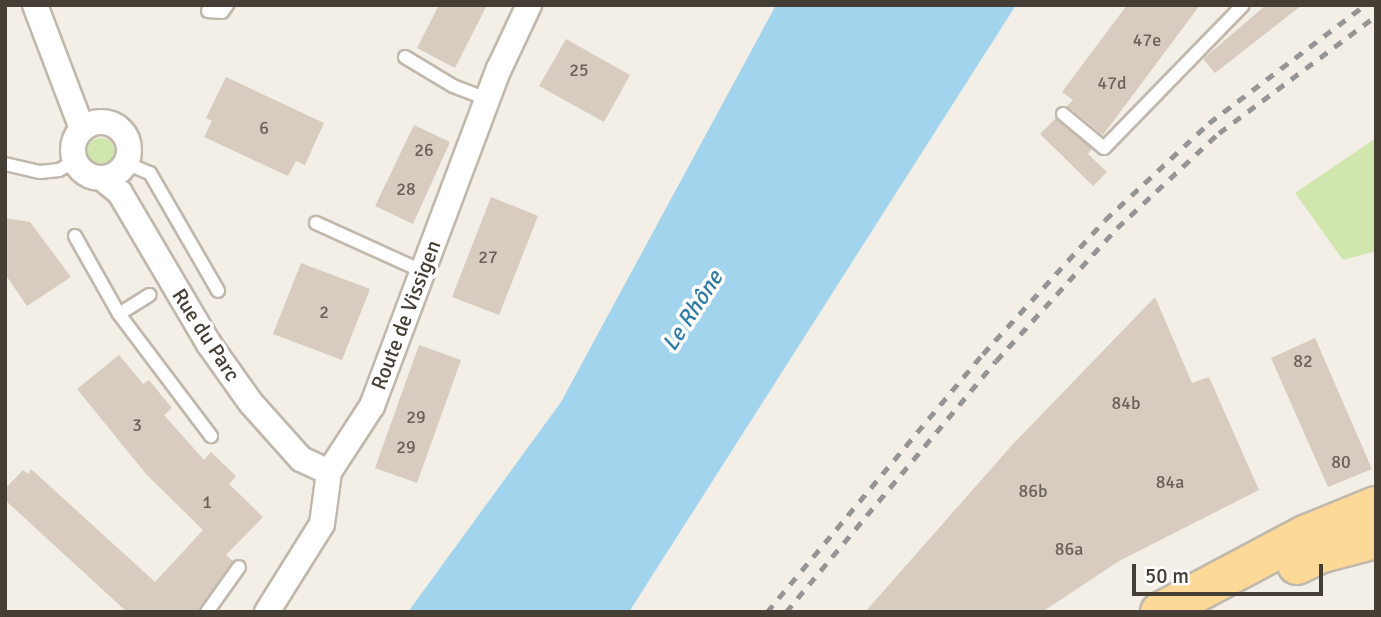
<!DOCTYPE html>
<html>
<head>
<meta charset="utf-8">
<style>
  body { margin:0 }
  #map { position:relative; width:1381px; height:617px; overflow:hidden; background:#f3eee6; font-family:Signika,sans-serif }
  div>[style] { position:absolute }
  .green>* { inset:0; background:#d1e6af }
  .round { border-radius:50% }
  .water>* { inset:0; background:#a3d4ee }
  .building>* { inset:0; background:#d7ccbf }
  .roads { filter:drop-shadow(2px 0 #c1b8ac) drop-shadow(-2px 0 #c1b8ac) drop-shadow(0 2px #c1b8ac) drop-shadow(0 -2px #c1b8ac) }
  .service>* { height:12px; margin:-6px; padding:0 6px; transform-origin:6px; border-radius:6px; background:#fff }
  .minor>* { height:24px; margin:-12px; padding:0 12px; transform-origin:12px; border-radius:12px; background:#fff }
  .minor>.ring { margin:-12px; padding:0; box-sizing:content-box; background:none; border:24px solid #fff; border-radius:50% }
  .primary>* { height:38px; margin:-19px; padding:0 19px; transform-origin:19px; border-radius:19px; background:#fcd996 }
  .rail>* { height:5px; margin-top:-2.5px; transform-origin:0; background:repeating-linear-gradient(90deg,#959595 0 9px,transparent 0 18px) }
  span { translate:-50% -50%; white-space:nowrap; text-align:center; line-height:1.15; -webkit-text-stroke:7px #fff; paint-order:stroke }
  .number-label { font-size:18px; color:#6a6258 }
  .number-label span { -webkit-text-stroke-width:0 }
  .street-label { font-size:21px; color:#453e35 }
  .water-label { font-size:23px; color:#2f7ba6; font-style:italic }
  .frame { position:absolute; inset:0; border:7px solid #453e35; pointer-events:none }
  .scale { position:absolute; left:1132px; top:564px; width:191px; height:32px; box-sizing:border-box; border:4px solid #453e35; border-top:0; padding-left:9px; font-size:21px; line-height:24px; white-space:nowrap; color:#453e35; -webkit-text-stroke:5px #fff; paint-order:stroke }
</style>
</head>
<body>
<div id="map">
  <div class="green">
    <div class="round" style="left:87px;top:138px;width:28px;height:28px"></div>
    <div style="clip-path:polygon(1376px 138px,1376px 251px,1343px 260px,1295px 193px)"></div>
  </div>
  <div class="water">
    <div style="clip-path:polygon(776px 5px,1016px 5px,629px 612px,408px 612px,561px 402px)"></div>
  </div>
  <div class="building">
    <div style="clip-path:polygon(439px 5px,487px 5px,455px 68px,417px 48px)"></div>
    <div style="clip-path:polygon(1127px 5px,1200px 5px,1103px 135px,1067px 106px,1073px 100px,1062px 92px)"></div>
    <div style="clip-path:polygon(1266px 5px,1302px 5px,1215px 73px,1203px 59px)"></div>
    <div style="clip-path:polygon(566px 39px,630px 75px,604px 122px,539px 86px)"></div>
    <div style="clip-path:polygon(226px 77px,324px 123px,305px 165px,296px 161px,288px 176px,204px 137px,212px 121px,206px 118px)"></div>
    <div style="clip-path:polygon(1056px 118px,1092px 149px,1088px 154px,1107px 172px,1093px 186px,1040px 134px)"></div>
    <div style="clip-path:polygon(414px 125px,450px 142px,413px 224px,375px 206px)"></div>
    <div style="clip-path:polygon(491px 197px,538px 216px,499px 315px,452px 297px)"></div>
    <div style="clip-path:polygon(5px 218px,30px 222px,71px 277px,27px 306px,5px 274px)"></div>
    <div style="clip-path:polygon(301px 263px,370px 289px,342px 360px,273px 334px)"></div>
    <div style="clip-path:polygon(1155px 297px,1192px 383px,1209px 377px,1259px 490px,1119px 561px,1042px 612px,865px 612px,1013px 444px)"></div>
    <div style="clip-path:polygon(1315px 338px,1372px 469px,1328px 487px,1271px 358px)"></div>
    <div style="clip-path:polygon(419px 345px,461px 360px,417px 483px,375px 468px)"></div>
    <div style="clip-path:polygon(119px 355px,143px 384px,149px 380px,172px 408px,164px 415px,204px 460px,211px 452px,236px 476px,229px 484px,263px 517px,226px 555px,233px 561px,197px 612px,127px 612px,5px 500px,5px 489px,23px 470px,28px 474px,31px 469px,155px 582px,203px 530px,146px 474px,77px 389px)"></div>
  </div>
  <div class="roads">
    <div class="service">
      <div style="left:208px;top:11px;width:14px;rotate:4deg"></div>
      <div style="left:222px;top:12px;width:9px;rotate:-54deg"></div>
      <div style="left:405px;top:57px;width:56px;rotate:31.1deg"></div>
      <div style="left:453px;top:86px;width:36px;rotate:21deg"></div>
      <div style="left:1063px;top:114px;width:53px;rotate:39.7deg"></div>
      <div style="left:1104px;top:148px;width:199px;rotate:-45.8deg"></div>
      <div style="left:126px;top:163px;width:26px;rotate:23deg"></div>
      <div style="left:150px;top:173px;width:136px;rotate:60deg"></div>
      <div style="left:5px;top:164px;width:36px;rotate:13deg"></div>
      <div style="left:40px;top:172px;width:19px;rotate:-6deg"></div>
      <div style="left:59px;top:170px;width:18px;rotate:-29deg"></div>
      <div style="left:316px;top:223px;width:116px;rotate:24.4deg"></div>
      <div style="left:75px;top:236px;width:90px;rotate:60.6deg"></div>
      <div style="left:119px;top:314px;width:153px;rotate:53deg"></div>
      <div style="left:119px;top:314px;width:36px;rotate:-32deg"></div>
      <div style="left:207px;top:612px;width:55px;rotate:-54.6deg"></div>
    </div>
    <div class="minor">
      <div style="left:35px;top:5px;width:133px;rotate:69.2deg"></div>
      <div class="ring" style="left:73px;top:122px;width:32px;height:32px"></div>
      <div style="left:103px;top:179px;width:22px;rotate:39deg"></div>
      <div style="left:120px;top:193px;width:175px;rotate:59.5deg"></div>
      <div style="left:209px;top:344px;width:72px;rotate:54.6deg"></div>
      <div style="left:251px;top:403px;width:75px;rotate:48.2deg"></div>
      <div style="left:301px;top:459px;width:31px;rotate:25deg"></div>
      <div style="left:267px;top:612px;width:104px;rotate:-58deg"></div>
      <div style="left:322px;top:524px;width:52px;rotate:-82.3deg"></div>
      <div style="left:329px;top:472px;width:79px;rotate:-56.9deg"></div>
      <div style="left:372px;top:406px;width:360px;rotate:-69.4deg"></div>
      <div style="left:499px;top:69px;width:71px;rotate:-64.9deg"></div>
    </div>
    <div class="primary">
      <div style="left:1297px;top:565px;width:28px;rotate:-26deg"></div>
      <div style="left:1322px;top:553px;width:56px;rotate:-14.5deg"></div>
      <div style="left:1160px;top:612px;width:166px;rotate:-28deg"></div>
      <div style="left:1307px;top:534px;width:74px;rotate:-22.1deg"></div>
    </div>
  </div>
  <div class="rail">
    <div style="left:767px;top:612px;width:336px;rotate:-50.1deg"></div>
    <div style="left:983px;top:354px;width:181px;rotate:-47.7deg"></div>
    <div style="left:1105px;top:220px;width:142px;rotate:-43deg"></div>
    <div style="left:1209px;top:123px;width:196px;rotate:-37.1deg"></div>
    <div style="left:786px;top:612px;width:327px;rotate:-50.1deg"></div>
    <div style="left:996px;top:361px;width:180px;rotate:-47.7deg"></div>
    <div style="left:1117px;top:228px;width:139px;rotate:-43deg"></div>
    <div style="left:1219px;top:133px;width:196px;rotate:-36.7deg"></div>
  </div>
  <div class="number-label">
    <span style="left:1147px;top:40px">47e</span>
    <span style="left:579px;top:70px">25</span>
    <span style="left:1112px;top:83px">47d</span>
    <span style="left:264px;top:128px">6</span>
    <span style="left:424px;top:150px">26</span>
    <span style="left:406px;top:189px">28</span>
    <span style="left:488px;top:257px">27</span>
    <span style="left:324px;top:312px">2</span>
    <span style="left:1303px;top:361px">82</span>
    <span style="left:1126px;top:403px">84b</span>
    <span style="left:416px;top:417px">29</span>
    <span style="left:137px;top:425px">3</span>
    <span style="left:406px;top:447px">29</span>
    <span style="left:1341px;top:462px">80</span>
    <span style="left:1170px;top:482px">84a</span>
    <span style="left:1033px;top:491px">86b</span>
    <span style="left:207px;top:502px">1</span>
    <span style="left:1069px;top:549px">86a</span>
  </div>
  <div class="street-label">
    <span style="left:406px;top:315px;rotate:-69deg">Route de Vissigen</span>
    <span style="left:206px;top:335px;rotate:57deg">Rue du Parc</span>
  </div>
  <div class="water-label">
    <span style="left:693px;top:311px;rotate:-57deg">Le Rhône</span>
  </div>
  <div class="frame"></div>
  <div class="scale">50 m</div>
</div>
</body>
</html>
